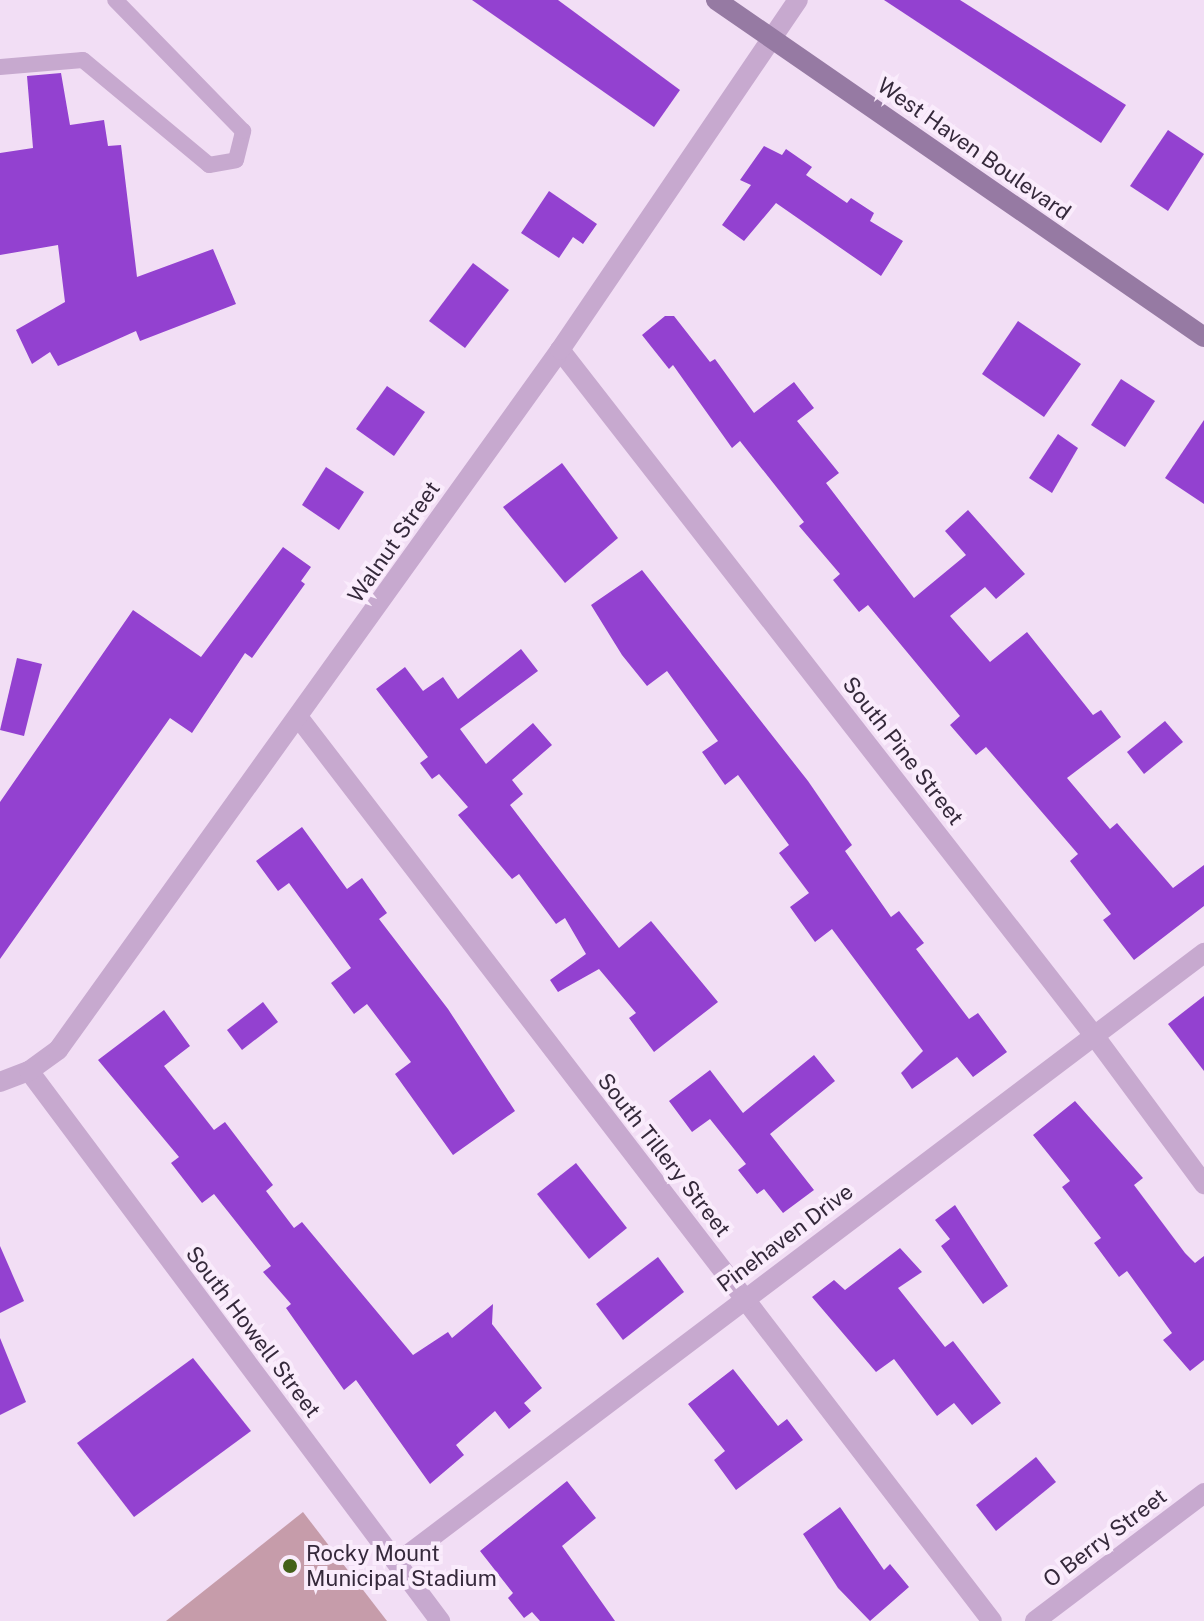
<!DOCTYPE html>
<html>
<head>
<meta charset="utf-8">
<style>
  body { margin:0 }
  #map { position:relative; width:1204px; height:1621px; overflow:hidden; background:#f2def5; font-family:"Public Sans",sans-serif }
  div>[style] { position:absolute }
  .green>* { inset:0; background:#c69caa }
  .building>* { inset:0; background:#9341d0 }
  .lane>* { height:16px; margin:-8px; padding:0 8px; transform-origin:8px; border-radius:8px; background:#c7a9cf }
  .street>* { height:20px; margin:-10px; padding:0 10px; transform-origin:10px; border-radius:10px; background:#c7a9cf }
  .secondary>* { height:20px; margin:-10px; padding:0 10px; transform-origin:10px; border-radius:10px; background:#967aa3 }
  .dots>* { width:22px; height:22px; translate:-50% -50%; box-sizing:border-box; border:4px solid #faecfc; border-radius:50% }
  span { translate:-50% -50%; white-space:nowrap; text-align:center; line-height:1.15; -webkit-text-stroke:8px #faecfc; paint-order:stroke }
  .street-label { font-size:22px; color:#35293b }
  .poi-label { font-size:22px; color:#35293b }
  .left { translate:0 -50%; text-align:left }
</style>
</head>
<body>
<div id="map">
  <div class="green">
    <div style="clip-path:polygon(303px 1512px,387px 1621px,166px 1621px)"></div>
  </div>
  <div class="building">
    <div style="clip-path:polygon(472px 0,558px 0,680px 90px,654px 127px)"></div>
    <div style="clip-path:polygon(884px 0,960px 0,1126px 105px,1101px 143px)"></div>
    <div style="clip-path:polygon(61px 73px,70px 125px,104px 120px,108px 146px,121px 145px,137px 277px,213px 249px,236px 304px,140px 341px,136px 331px,58px 366px,50px 352px,32px 364px,16px 330px,65px 302px,58px 245px,0 255px,0 153px,33px 148px,27px 76px)"></div>
    <div style="clip-path:polygon(1168px 130px,1204px 154px,1168px 211px,1130px 186px)"></div>
    <div style="clip-path:polygon(764px 146px,782px 155px,786px 149px,812px 167px,806px 175px,847px 203px,851px 198px,874px 213px,870px 221px,903px 241px,881px 276px,776px 203px,744px 241px,722px 225px,751px 185px,740px 180px)"></div>
    <div style="clip-path:polygon(549px 191px,597px 224px,583px 244px,573px 237px,559px 258px,521px 233px)"></div>
    <div style="clip-path:polygon(473px 263px,509px 290px,465px 348px,429px 321px)"></div>
    <div style="clip-path:polygon(665px 316px,674px 316px,710px 362px,715px 359px,754px 413px,794px 382px,814px 408px,797px 421px,839px 473px,826px 483px,914px 598px,966px 555px,945px 531px,968px 510px,1025px 574px,996px 599px,985px 587px,950px 616px,990px 662px,1027px 632px,1093px 715px,1101px 710px,1121px 737px,1067px 778px,1110px 829px,1117px 823px,1173px 888px,1204px 865px,1204px 906px,1134px 960px,1103px 920px,1111px 914px,1070px 861px,1078px 854px,986px 747px,976px 755px,950px 725px,960px 716px,868px 605px,859px 612px,833px 580px,840px 574px,799px 526px,804px 522px,740px 441px,732px 448px,673px 365px,669px 369px,642px 335px)"></div>
    <div style="clip-path:polygon(1018px 321px,1081px 364px,1044px 417px,982px 374px)"></div>
    <div style="clip-path:polygon(1121px 379px,1155px 401px,1125px 447px,1091px 425px)"></div>
    <div style="clip-path:polygon(387px 386px,425px 412px,394px 456px,356px 429px)"></div>
    <div style="clip-path:polygon(1204px 420px,1204px 504px,1165px 478px)"></div>
    <div style="clip-path:polygon(1058px 434px,1078px 448px,1052px 493px,1029px 478px)"></div>
    <div style="clip-path:polygon(562px 463px,618px 538px,565px 583px,503px 507px)"></div>
    <div style="clip-path:polygon(326px 467px,364px 492px,339px 530px,302px 505px)"></div>
    <div style="clip-path:polygon(283px 547px,311px 567px,301px 581px,305px 584px,252px 658px,245px 653px,192px 733px,170px 718px,0 959px,0 802px,133px 610px,201px 657px)"></div>
    <div style="clip-path:polygon(642px 570px,808px 781px,852px 845px,845px 851px,891px 917px,899px 911px,924px 943px,916px 949px,969px 1019px,978px 1013px,1007px 1052px,973px 1077px,957px 1057px,912px 1089px,901px 1073px,923px 1051px,832px 929px,815px 942px,790px 907px,809px 893px,779px 853px,789px 845px,738px 775px,725px 785px,702px 752px,718px 741px,667px 671px,647px 686px,622px 655px,591px 605px)"></div>
    <div style="clip-path:polygon(521px 649px,538px 671px,460px 729px,486px 764px,533px 723px,552px 745px,512px 780px,523px 794px,510px 805px,619px 948px,651px 921px,718px 1002px,654px 1052px,629px 1018px,636px 1013px,599px 969px,558px 992px,550px 980px,586px 954px,565px 918px,556px 924px,519px 874px,512px 879px,458px 815px,468px 807px,439px 774px,432px 779px,420px 763px,428px 757px,376px 689px,405px 667px,423px 691px,443px 677px,458px 699px)"></div>
    <div style="clip-path:polygon(17px 658px,42px 664px,24px 736px,0 730px)"></div>
    <div style="clip-path:polygon(1165px 721px,1183px 742px,1144px 774px,1127px 752px)"></div>
    <div style="clip-path:polygon(302px 827px,347px 889px,362px 878px,387px 913px,379px 919px,448px 1009px,515px 1111px,453px 1155px,395px 1074px,411px 1062px,367px 1004px,354px 1014px,331px 983px,351px 968px,289px 883px,278px 891px,256px 861px)"></div>
    <div style="clip-path:polygon(1204px 996px,1204px 1071px,1168px 1024px)"></div>
    <div style="clip-path:polygon(263px 1002px,278px 1022px,242px 1050px,227px 1030px)"></div>
    <div style="clip-path:polygon(164px 1010px,190px 1046px,164px 1066px,214px 1130px,225px 1122px,273px 1185px,266px 1191px,294px 1228px,302px 1222px,413px 1355px,448px 1332px,452px 1338px,493px 1304px,492px 1324px,542px 1388px,524px 1403px,531px 1411px,509px 1429px,495px 1411px,456px 1445px,464px 1455px,430px 1484px,356px 1380px,344px 1390px,286px 1308px,291px 1304px,263px 1272px,271px 1266px,214px 1194px,202px 1203px,171px 1163px,179px 1157px,98px 1060px)"></div>
    <div style="clip-path:polygon(814px 1055px,835px 1081px,770px 1134px,814px 1190px,783px 1213px,764px 1189px,757px 1194px,738px 1170px,746px 1164px,710px 1119px,692px 1132px,669px 1101px,710px 1070px,743px 1113px)"></div>
    <div style="clip-path:polygon(1075px 1101px,1143px 1178px,1134px 1185px,1185px 1253px,1195px 1263px,1204px 1256px,1204px 1360px,1190px 1371px,1163px 1340px,1172px 1333px,1127px 1271px,1119px 1277px,1094px 1243px,1101px 1238px,1062px 1187px,1070px 1181px,1033px 1135px)"></div>
    <div style="clip-path:polygon(576px 1163px,627px 1228px,589px 1259px,537px 1194px)"></div>
    <div style="clip-path:polygon(955px 1205px,1008px 1286px,983px 1304px,941px 1246px,950px 1239px,935px 1220px)"></div>
    <div style="clip-path:polygon(0 1246px,24px 1301px,0 1313px)"></div>
    <div style="clip-path:polygon(900px 1248px,922px 1272px,898px 1288px,945px 1347px,953px 1341px,1001px 1403px,972px 1425px,954px 1403px,937px 1416px,894px 1359px,876px 1372px,812px 1297px,834px 1280px,845px 1290px)"></div>
    <div style="clip-path:polygon(658px 1257px,684px 1292px,623px 1340px,596px 1304px)"></div>
    <div style="clip-path:polygon(0 1338px,26px 1402px,0 1415px)"></div>
    <div style="clip-path:polygon(193px 1358px,251px 1431px,134px 1517px,77px 1443px)"></div>
    <div style="clip-path:polygon(733px 1369px,778px 1426px,787px 1419px,803px 1440px,736px 1490px,714px 1460px,725px 1451px,688px 1404px)"></div>
    <div style="clip-path:polygon(1036px 1457px,1056px 1482px,996px 1531px,976px 1505px)"></div>
    <div style="clip-path:polygon(567px 1481px,596px 1518px,562px 1546px,615px 1621px,540px 1621px,532px 1612px,524px 1618px,508px 1598px,513px 1593px,480px 1551px)"></div>
    <div style="clip-path:polygon(840px 1507px,884px 1570px,890px 1564px,909px 1587px,870px 1621px,838px 1588px,803px 1534px)"></div>
  </div>
  <div class="lane">
    <div style="left:0;top:67px;width:83px;rotate:-4.8deg"></div>
    <div style="left:83px;top:60px;width:164px;rotate:39.8deg"></div>
    <div style="left:209px;top:165px;width:27px;rotate:-10deg"></div>
    <div style="left:236px;top:160px;width:30px;rotate:-76deg"></div>
    <div style="left:243px;top:131px;width:183px;rotate:-134.3deg"></div>
  </div>
  <div class="street">
    <div style="left:560px;top:350px;width:872px;rotate:52.08deg"></div>
    <div style="left:1096px;top:1038px;width:182px;rotate:53.5deg"></div>
    <div style="left:299px;top:718px;width:1138px;rotate:52.5deg"></div>
    <div style="left:29px;top:1071px;width:687px;rotate:53.23deg"></div>
    <div style="left:0;top:1082px;width:31px;rotate:-21deg"></div>
    <div style="left:29px;top:1071px;width:36px;rotate:-36deg"></div>
    <div style="left:58px;top:1050px;width:861px;rotate:-54.35deg"></div>
    <div style="left:560px;top:350px;width:423px;rotate:-55.8deg"></div>
    <div style="left:397px;top:1563px;width:1012px;rotate:-37.09deg"></div>
    <div style="left:1035px;top:1621px;width:212px;rotate:-37.1deg"></div>
  </div>
  <div class="secondary">
    <div style="left:716px;top:0;width:593px;rotate:34.63deg"></div>
  </div>
  <div class="dots">
    <div style="left:290px;top:1566px;background:#45611a"></div>
  </div>
  <div class="street-label">
    <span style="left:974px;top:149px;rotate:35deg">West Haven Boulevard</span>
    <span style="left:394px;top:542px;rotate:-55deg">Walnut Street</span>
    <span style="left:903px;top:751px;rotate:52deg">South Pine Street</span>
    <span style="left:664px;top:1155px;rotate:52deg">South Tillery Street</span>
    <span style="left:785px;top:1238px;rotate:-37deg">Pinehaven Drive</span>
    <span style="left:253px;top:1332px;rotate:53deg">South Howell Street</span>
    <span style="left:1105px;top:1538px;rotate:-37deg">O Berry Street</span>
  </div>
  <div class="poi-label">
    <span class="left" style="left:306px;top:1566px">Rocky Mount<br>Municipal Stadium</span>
  </div>
</div>
</body>
</html>
